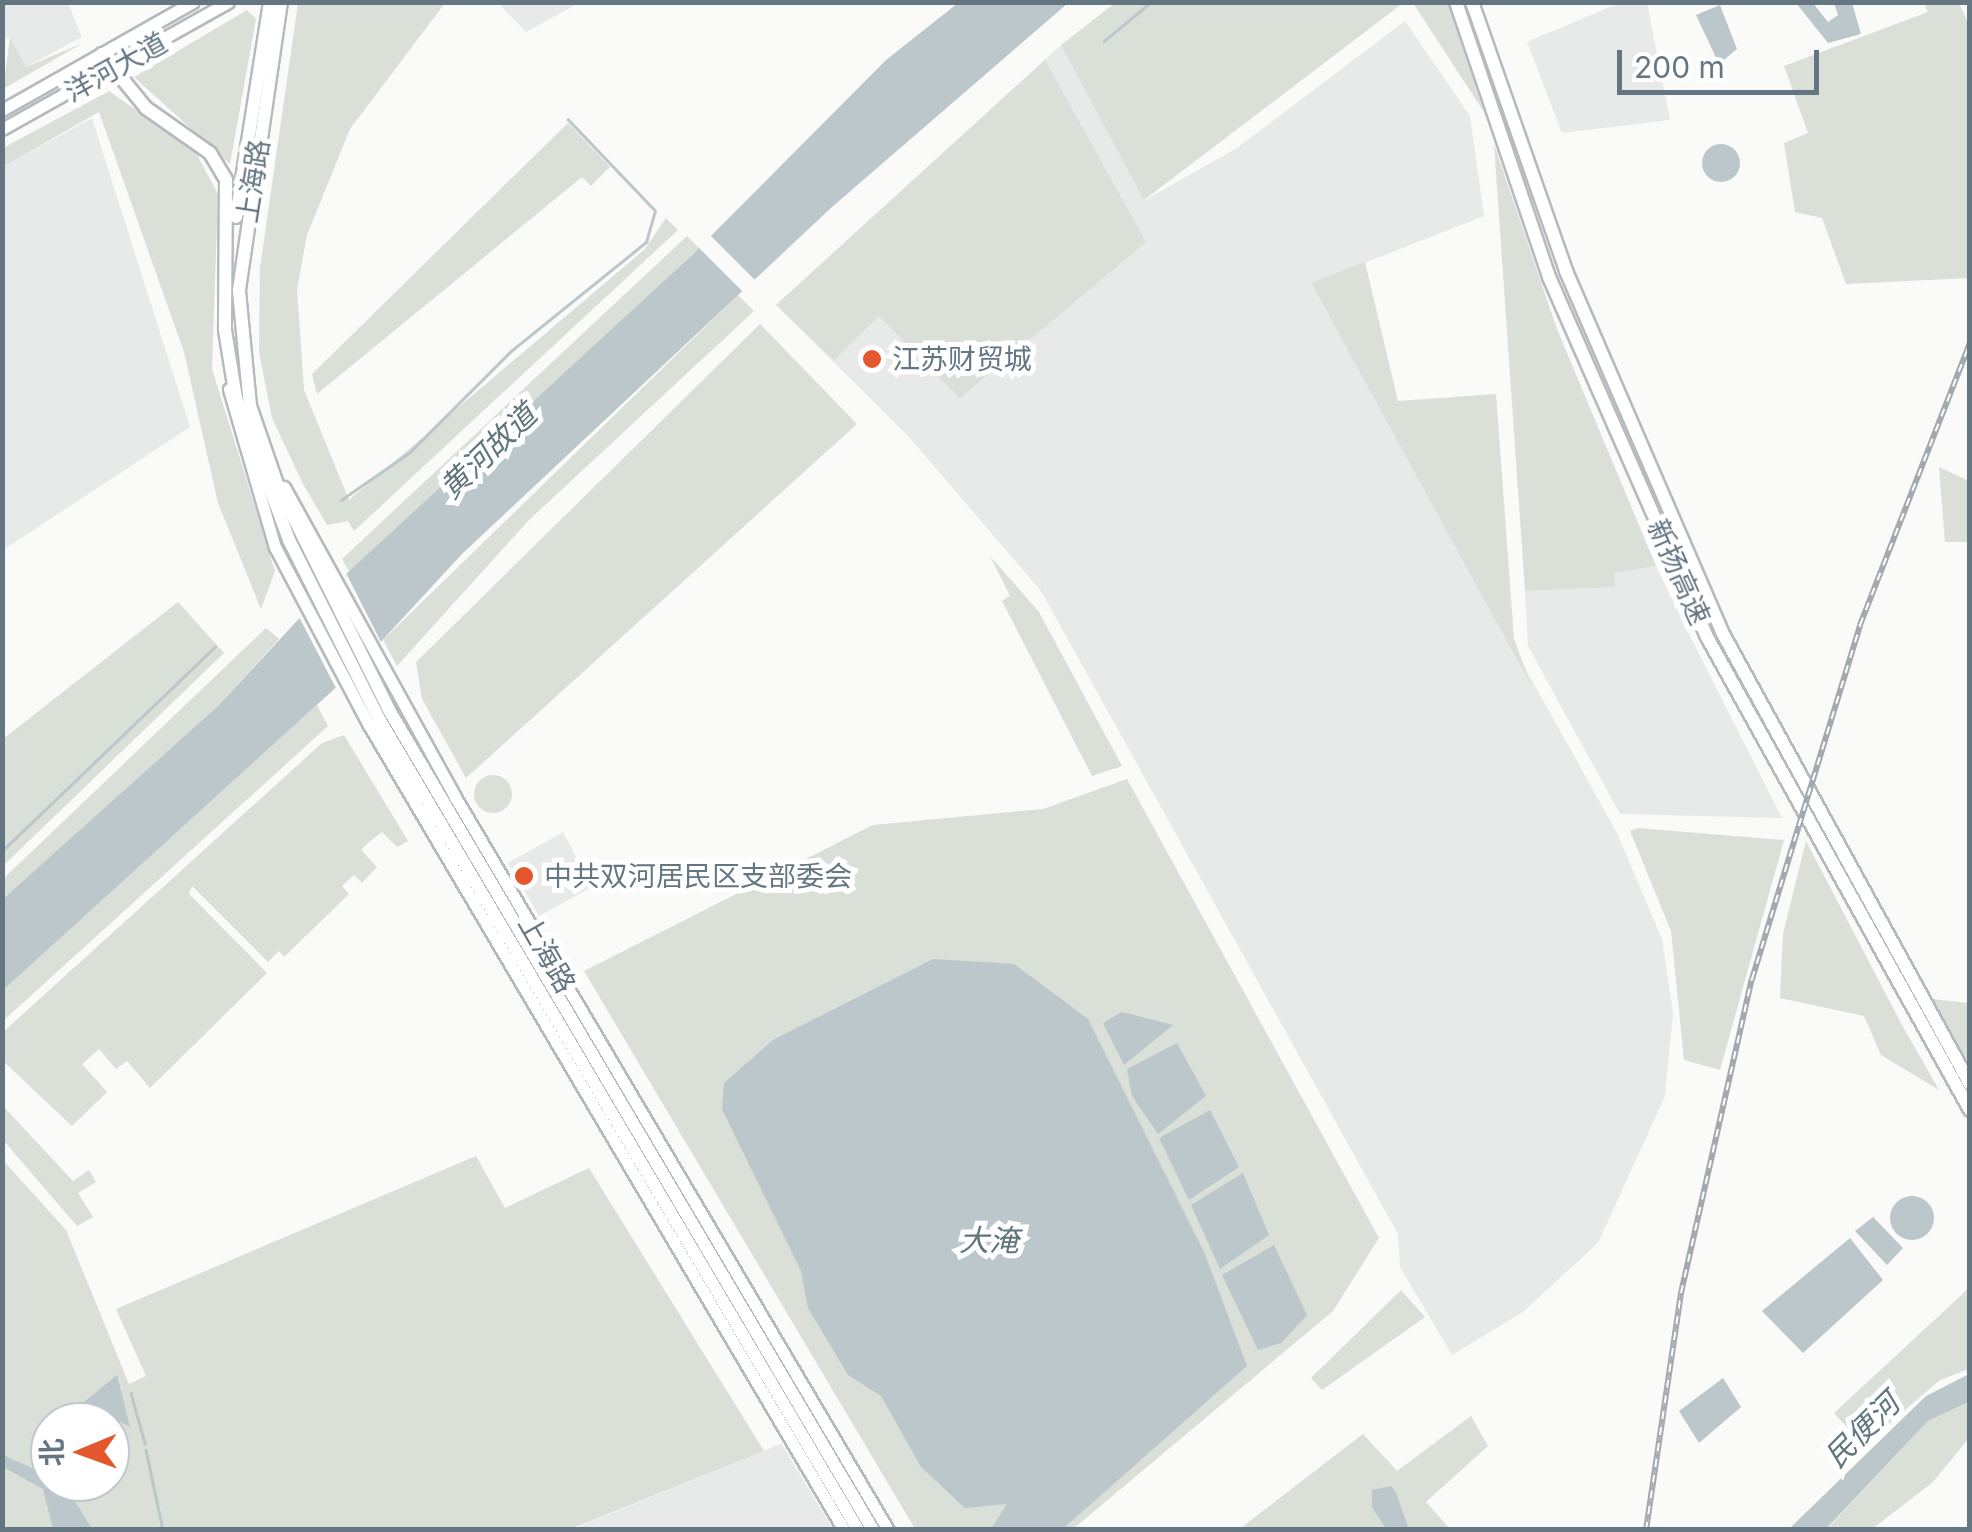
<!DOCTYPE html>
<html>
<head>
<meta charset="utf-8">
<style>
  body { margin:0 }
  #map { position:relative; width:1972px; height:1532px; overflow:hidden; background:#fafaf8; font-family:Inter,"Noto Sans SC",sans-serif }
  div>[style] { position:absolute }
  .built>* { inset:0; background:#e8e9e9 }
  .green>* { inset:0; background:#dadfd7 }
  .round { border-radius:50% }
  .water>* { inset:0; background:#bbc7cb }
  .pier>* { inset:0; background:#fafaf8 }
  .stream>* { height:2.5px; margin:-1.25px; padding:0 1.25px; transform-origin:1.25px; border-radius:1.25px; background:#bbc7cb }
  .roads { filter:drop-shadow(2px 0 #b5babe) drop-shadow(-2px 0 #b5babe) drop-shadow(0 2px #b5babe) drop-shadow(0 -2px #b5babe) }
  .major>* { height:11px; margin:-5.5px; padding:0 5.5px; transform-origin:5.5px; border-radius:5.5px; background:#fff }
  .highway>* { height:12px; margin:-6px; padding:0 6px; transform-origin:6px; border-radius:6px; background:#fff }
  .rail>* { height:6px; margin-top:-3px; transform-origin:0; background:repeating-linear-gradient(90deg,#fff 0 8px,#a2aab0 0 16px); box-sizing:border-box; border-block:2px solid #a2aab0 }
  .dots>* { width:28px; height:28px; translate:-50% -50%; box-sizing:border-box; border:5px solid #fff; border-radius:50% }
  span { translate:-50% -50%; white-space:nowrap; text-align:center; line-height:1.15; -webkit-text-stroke:10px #fff; paint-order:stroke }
  .street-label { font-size:28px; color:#657683 }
  .poi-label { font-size:28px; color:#657683 }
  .left { translate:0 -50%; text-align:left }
  .water-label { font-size:30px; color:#60757c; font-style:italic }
  .frame { position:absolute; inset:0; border:5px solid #657683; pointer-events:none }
  .north { position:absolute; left:30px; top:1402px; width:100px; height:100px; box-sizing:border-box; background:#fff; border:2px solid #c1c8cd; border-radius:50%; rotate:269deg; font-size:28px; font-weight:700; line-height:40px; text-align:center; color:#657683 }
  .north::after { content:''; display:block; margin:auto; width:35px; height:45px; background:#e4572e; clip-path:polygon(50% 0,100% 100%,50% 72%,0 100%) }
  .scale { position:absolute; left:1617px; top:50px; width:202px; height:45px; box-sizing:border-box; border:5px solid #657683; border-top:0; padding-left:12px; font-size:30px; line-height:35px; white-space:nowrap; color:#657683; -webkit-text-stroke:8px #fff; paint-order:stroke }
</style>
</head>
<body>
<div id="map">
  <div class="built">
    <div style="clip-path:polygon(3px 3px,68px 3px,82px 37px,26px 67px,10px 37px,3px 41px)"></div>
    <div style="clip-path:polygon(498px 3px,579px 3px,526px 32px)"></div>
    <div style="clip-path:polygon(1619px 3px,1647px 3px,1670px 120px,1562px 133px,1527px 42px)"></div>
    <div style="clip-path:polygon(1405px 21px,1470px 116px,1484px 216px,1311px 284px,1617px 833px,1662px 939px,1673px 1013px,1665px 1096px,1598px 1243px,1523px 1312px,1452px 1355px,1400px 1267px,1398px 1234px,1041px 591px,909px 437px,776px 305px,1061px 45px,1145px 200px,1237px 148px)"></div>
    <div style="clip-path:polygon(92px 118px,190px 427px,3px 550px,3px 167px)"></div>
    <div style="clip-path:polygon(1656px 566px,1692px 640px,1782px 818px,1620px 814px,1528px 646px,1525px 591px,1614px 587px,1614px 573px)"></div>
    <div style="clip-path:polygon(563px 832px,592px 887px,539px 916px,508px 863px)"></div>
    <div style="clip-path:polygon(781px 1443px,833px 1529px,571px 1530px,764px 1451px)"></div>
  </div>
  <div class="green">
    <div style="clip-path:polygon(298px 3px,445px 3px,350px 129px,307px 235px,297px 289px,304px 390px,349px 500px,645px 249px,666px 218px,678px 230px,354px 531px,348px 521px,327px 525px,303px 484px,272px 418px,259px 352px,260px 268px)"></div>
    <div style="clip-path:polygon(1115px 3px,1115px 2px,1403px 3px,1144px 200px,1061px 45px)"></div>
    <div style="clip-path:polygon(1413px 3px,1448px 3px,1484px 112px)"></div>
    <div style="clip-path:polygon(1924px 3px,1959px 3px,1969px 25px,1969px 278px,1846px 284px,1822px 218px,1795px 212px,1784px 143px,1808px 133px,1784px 66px,1928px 12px)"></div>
    <div style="clip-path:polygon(247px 10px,256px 19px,230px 164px,134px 77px)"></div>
    <div style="clip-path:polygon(10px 37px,26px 67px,83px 43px,3px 89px)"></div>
    <div style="clip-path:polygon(1045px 60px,1146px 242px,960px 398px,879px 316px,834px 360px,776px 305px)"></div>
    <div style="clip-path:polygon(109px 91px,196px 153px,218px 194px,212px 369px,275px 571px,261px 609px,218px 503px,184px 352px,99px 112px,3px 167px,3px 148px)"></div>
    <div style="clip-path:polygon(568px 123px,610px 167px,591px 186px,582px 177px,317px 394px,312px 374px)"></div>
    <div style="clip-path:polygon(1494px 144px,1557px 329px,1656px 566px,1614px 573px,1615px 587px,1525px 591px)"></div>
    <div style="clip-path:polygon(687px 236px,699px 248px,351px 575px,342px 559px)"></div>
    <div style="clip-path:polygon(1365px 262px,1398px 401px,1496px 394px,1514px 639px,1531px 685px,1311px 283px)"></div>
    <div style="clip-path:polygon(738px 295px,754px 311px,529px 520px,397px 666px,383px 640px)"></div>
    <div style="clip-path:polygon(760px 324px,857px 424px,466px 778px,422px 699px,416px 662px)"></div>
    <div style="clip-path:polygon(1939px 467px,1969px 481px,1969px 542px,1945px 542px)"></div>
    <div style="clip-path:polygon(990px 556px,1039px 612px,1122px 766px,1092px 776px,1002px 601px,1010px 596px)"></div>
    <div style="clip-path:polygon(178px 602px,224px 653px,3px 866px,3px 739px)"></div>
    <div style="clip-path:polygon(266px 628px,279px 639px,218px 706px,3px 900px,3px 879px)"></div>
    <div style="clip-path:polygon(317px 705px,328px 726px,3px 1021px,2px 990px)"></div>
    <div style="clip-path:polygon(344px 735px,408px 841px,397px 847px,382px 832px,369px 842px,361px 850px,377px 867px,362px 883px,354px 875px,342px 886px,349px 894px,284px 957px,279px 951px,268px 962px,192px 886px,189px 894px,267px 973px,150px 1088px,127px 1061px,116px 1069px,99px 1049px,82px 1064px,107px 1092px,72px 1126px,3px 1061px,2px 1033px,322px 743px)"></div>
    <div class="round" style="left:474px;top:775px;width:38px;height:38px"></div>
    <div style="clip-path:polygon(1127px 779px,1379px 1238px,1333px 1311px,1073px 1529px,915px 1529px,584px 971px,873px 825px,1043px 809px)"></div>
    <div style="clip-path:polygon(1638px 828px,1784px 840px,1720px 1070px,1684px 1060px,1671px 931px,1630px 831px)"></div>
    <div style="clip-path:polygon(1806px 841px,1902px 1025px,1939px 1090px,1881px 1055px,1864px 1016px,1780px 998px,1783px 934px)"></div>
    <div style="clip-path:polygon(1932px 999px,1969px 1003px,1969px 1068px)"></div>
    <div style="clip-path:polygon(3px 1106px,73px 1181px,89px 1170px,96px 1182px,78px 1193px,93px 1217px,77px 1226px,3px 1140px)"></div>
    <div style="clip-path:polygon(evenodd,476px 1156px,505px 1208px,589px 1168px,764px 1451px,571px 1529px,3px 1529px,2px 1159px,66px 1230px,129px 1384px,146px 1376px,116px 1309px,476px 1156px,50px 1422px,110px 1422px,110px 1482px,50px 1482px,50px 1422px)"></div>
    <div style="clip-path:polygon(1969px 1288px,1969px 1369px,1940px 1380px,1863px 1446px,1834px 1413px)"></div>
    <div style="clip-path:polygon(1401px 1290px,1425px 1317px,1322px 1390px,1311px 1378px)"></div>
    <div style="clip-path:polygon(1969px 1402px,1969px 1438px,1933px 1482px,1872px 1529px,1826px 1530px,1928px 1421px)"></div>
    <div style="clip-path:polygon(1471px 1416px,1488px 1446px,1426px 1502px,1450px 1529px,1238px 1530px,1363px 1434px,1397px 1471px)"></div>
  </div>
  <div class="water">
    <div style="clip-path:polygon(958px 3px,1068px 3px,832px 207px,462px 554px,352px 673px,3px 990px,2px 900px,218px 706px,306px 611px,692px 255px,886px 60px)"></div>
    <div style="clip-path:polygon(1796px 3px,1813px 3px,1828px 22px,1838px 15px,1834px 3px,1852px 3px,1861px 34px,1828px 43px)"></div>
    <div style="clip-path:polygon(1720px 5px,1737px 49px,1719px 64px,1696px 15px)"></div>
    <div class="round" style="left:1702px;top:144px;width:38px;height:38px"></div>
    <div style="clip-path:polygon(933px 959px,1014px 964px,1088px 1019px,1205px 1254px,1247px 1366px,1065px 1527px,991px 1529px,1007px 1504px,965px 1508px,921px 1467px,881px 1396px,848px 1375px,808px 1308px,801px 1271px,722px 1109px,724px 1083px,773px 1040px)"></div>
    <div style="clip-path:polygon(1122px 1012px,1173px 1025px,1124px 1065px,1103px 1023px)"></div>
    <div style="clip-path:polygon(1177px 1043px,1206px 1096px,1158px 1134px,1132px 1096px,1127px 1069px)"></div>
    <div style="clip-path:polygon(1210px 1110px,1239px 1167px,1189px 1200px,1159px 1138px)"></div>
    <div style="clip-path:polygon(1243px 1173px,1269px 1235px,1220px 1269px,1191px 1205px)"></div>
    <div class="round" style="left:1890px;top:1196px;width:44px;height:44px"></div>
    <div style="clip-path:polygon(1873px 1217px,1903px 1248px,1887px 1265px,1855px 1231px)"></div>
    <div style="clip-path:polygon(1850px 1238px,1883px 1280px,1803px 1353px,1762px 1311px)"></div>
    <div style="clip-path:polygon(1274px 1245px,1307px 1315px,1281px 1343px,1258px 1350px,1222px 1275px)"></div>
    <div style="clip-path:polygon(1969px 1374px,1969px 1402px,1928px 1421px,1826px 1529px,1789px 1529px,1926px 1396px)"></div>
    <div style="clip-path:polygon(117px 1375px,130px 1427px,114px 1418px,75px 1422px,79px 1406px)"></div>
    <div style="clip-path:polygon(1723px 1378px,1741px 1407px,1699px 1443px,1679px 1411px)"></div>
    <div style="clip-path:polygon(3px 1455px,63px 1482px,92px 1529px,53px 1529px,43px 1489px,3px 1467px)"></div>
    <div style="clip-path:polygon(1391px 1486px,1396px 1493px,1409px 1529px,1386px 1529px,1372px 1507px,1372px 1490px)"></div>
  </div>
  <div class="pier">
    <div style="clip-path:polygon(707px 232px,758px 283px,746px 295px,695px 244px)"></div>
    <div style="clip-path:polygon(346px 573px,383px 646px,338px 692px,297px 613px)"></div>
  </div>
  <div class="stream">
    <div style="left:1104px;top:41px;width:61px;rotate:-39.7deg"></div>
    <div style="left:341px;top:500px;width:84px;rotate:-34.8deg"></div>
    <div style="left:410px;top:452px;width:143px;rotate:-45deg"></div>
    <div style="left:511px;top:351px;width:174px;rotate:-38.9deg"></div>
    <div style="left:646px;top:242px;width:32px;rotate:-74deg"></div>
    <div style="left:655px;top:211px;width:126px;rotate:-133.7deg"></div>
    <div style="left:2px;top:851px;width:295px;rotate:-43.8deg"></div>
    <div style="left:131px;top:1393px;width:52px;rotate:74.4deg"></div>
    <div style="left:146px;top:1450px;width:82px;rotate:78deg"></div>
  </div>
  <div class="roads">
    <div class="major">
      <div style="left:2px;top:110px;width:219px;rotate:-29.5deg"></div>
      <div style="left:2px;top:129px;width:259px;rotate:-29.3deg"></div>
      <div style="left:229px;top:389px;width:165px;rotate:73.8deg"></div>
      <div style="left:275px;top:547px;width:201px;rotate:62.2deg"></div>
      <div style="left:369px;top:725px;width:935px;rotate:59.46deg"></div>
      <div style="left:284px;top:487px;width:354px;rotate:61.1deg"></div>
      <div style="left:455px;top:797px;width:851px;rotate:59.43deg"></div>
    </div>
    <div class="highway">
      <div style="left:281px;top:2px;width:292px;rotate:98.3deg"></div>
      <div style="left:239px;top:291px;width:116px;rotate:84.5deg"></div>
      <div style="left:250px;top:406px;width:83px;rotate:70.9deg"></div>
      <div style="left:277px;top:484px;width:252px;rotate:63.6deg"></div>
      <div style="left:389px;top:710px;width:952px;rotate:59.45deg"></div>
      <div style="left:1456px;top:2px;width:290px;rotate:71.3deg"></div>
      <div style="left:1549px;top:277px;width:393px;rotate:66.3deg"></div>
      <div style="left:1707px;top:637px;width:541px;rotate:60.92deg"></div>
      <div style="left:1472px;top:2px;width:285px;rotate:70.7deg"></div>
      <div style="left:1566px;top:271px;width:395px;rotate:66.6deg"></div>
      <div style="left:1723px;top:634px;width:513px;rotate:61.24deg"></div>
      <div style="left:102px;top:54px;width:70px;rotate:50.8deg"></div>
      <div style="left:146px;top:108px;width:78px;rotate:35.1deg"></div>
      <div style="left:210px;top:153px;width:31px;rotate:59deg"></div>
      <div style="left:226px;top:180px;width:150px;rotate:90.4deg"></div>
      <div style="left:225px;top:330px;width:69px;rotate:80.8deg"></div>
      <div style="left:236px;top:398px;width:152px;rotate:69.5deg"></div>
      <div style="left:289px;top:540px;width:200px;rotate:63.3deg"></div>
      <div style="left:379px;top:719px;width:942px;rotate:59.43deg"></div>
      <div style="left:236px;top:217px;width:218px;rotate:-81deg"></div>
    </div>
  </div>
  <div class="rail">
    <div style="left:1646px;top:1530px;width:240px;rotate:-81.6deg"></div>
    <div style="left:1681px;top:1293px;width:322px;rotate:-77.3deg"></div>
    <div style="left:1752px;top:979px;width:370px;rotate:-73deg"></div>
    <div style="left:1860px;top:625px;width:303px;rotate:-68.7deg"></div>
  </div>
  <div class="dots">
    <div style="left:872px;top:359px;background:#e4572e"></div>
    <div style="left:524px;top:876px;background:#e4572e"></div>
  </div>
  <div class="street-label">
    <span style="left:116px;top:67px;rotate:-29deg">洋河大道</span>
    <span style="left:253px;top:181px;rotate:-81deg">上海路</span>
    <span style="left:1679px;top:572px;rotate:66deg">新扬高速</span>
    <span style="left:547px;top:954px;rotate:60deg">上海路</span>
  </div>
  <div class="poi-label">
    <span class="left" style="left:892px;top:359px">江苏财贸城</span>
    <span class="left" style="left:544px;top:876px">中共双河居民区支部委会</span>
  </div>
  <div class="water-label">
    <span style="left:488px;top:451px;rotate:-44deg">黄河故道</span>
    <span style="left:989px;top:1240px">大淹</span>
    <span style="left:1862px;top:1430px;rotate:-45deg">民便河</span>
  </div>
  <div class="frame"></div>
  <div class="north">北</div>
  <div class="scale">200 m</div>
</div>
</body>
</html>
